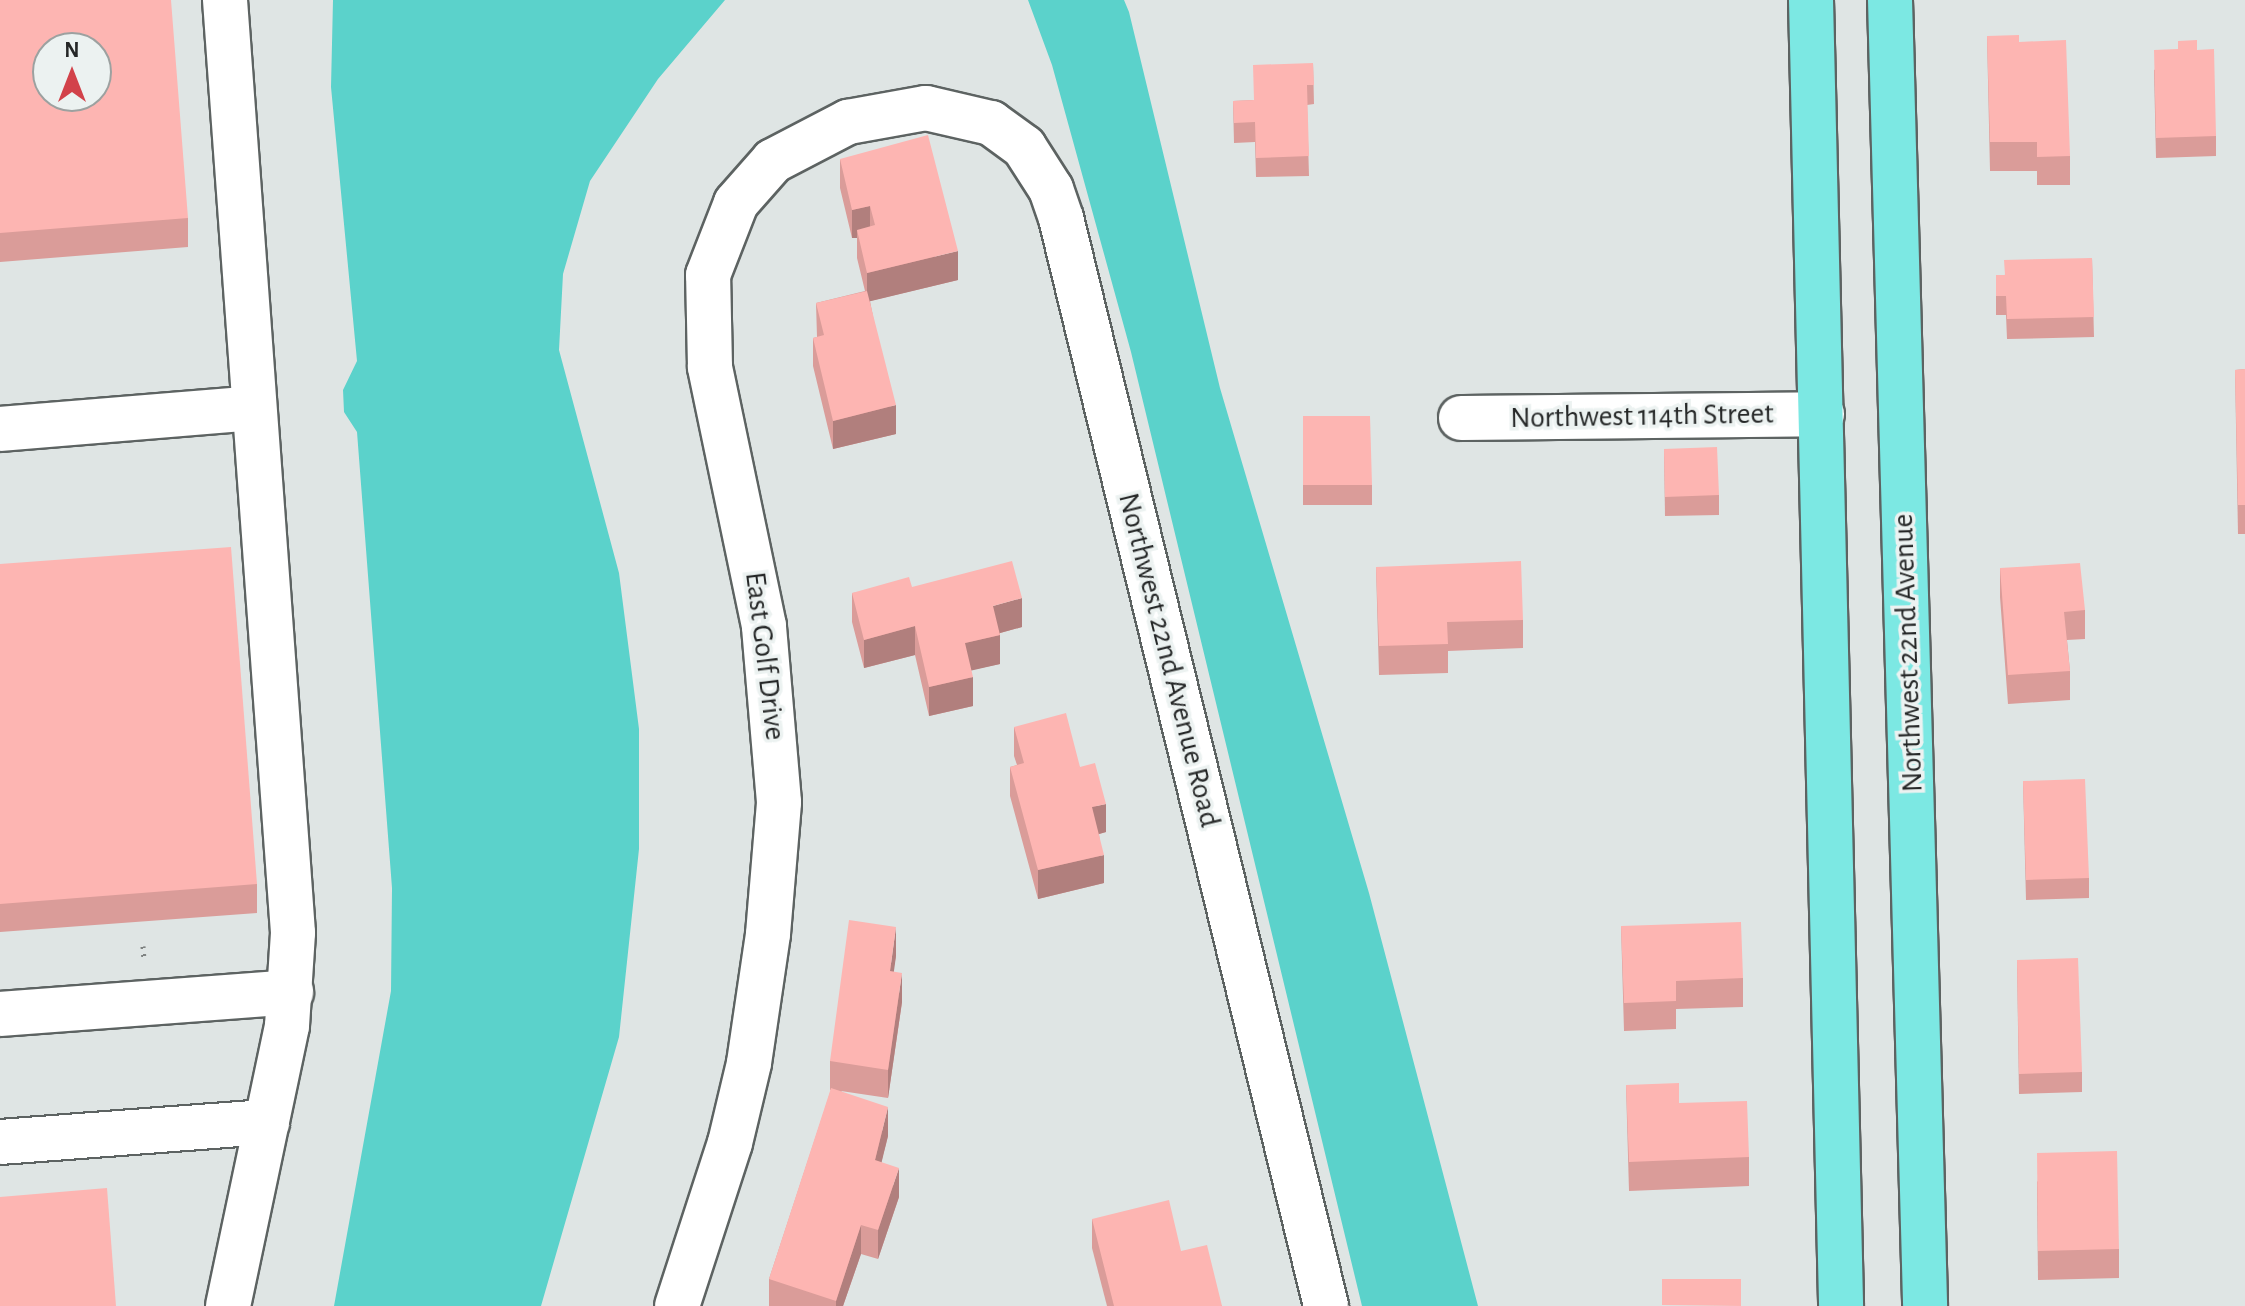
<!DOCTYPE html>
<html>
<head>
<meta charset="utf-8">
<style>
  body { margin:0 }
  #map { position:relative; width:2245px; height:1306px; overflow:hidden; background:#dfe5e4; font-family:"Alegreya Sans",sans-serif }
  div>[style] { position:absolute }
  .water>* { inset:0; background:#5bd2cb }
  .path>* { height:5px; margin-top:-2.5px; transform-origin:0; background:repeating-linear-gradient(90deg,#7f8382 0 2px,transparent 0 8px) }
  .roads { filter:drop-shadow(2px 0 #5d6362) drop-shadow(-2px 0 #5d6362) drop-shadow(0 2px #5d6362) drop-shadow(0 -2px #5d6362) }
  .minor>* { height:44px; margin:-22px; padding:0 22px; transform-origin:22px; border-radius:22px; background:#fff }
  .major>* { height:44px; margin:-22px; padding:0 22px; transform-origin:22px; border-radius:22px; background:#7ce8e3 }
  .wall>* { inset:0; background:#da9c99 }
  .shaded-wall>* { inset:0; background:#b17f7d }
  .building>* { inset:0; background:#fdb5b2 }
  span { translate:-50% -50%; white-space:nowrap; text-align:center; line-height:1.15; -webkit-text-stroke:7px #ecf2f1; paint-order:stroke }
  .street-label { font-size:30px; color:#252727 }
  .north { position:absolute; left:32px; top:32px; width:80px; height:80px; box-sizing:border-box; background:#ecf2f1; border:2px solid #9ca1a0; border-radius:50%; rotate:0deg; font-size:22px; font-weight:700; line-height:32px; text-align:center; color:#252727 }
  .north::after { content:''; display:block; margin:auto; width:28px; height:36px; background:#d2424a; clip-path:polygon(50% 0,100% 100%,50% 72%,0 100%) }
</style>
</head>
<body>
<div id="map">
  <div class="water">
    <div style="clip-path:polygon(333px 0,725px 0,658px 79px,590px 181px,563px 274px,559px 350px,619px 573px,639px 729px,639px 849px,619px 1037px,541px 1306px,334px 1306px,391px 991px,392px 888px,357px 432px,344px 412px,343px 390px,357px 361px,331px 87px)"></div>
    <div style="clip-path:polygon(1028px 0,1124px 0,1129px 12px,1220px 388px,1369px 893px,1478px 1306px,1362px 1306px,1131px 352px,1052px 65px)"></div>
  </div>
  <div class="path">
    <div style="left:143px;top:946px;width:15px;rotate:86deg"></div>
  </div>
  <div class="roads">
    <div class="minor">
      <div style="left:225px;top:0;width:935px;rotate:85.83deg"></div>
      <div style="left:293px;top:933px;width:93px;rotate:93.7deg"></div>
      <div style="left:287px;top:1026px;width:286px;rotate:101.9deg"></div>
      <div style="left:1461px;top:418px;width:361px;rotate:-0.6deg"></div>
      <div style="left:0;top:429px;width:254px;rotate:-4.7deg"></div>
      <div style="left:0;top:1014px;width:292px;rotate:-4.3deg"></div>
      <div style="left:0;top:1142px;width:268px;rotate:-4.3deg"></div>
      <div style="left:677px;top:1306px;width:171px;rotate:-72deg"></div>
      <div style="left:730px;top:1143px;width:82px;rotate:-76.6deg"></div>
      <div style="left:749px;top:1063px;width:130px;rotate:-81.6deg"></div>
      <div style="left:768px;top:934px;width:132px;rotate:-85.2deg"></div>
      <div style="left:779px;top:802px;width:177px;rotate:-94.9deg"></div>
      <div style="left:764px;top:626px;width:265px;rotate:-101.8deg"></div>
      <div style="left:710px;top:367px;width:92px;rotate:-91.2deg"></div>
      <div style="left:708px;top:275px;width:77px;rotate:-68.7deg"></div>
      <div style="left:736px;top:203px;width:56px;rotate:-48.6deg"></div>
      <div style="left:773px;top:161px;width:85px;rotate:-27.5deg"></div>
      <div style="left:848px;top:122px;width:79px;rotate:-10.2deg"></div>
      <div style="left:926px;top:108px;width:67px;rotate:13deg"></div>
      <div style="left:991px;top:123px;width:41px;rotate:36deg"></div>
      <div style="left:1024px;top:147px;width:50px;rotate:57.3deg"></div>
      <div style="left:1051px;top:189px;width:31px;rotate:71deg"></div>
      <div style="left:1061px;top:218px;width:1120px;rotate:76.31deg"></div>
    </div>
    <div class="major">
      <div style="left:1811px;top:0;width:1306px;rotate:88.68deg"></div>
      <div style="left:1890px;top:0;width:1306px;rotate:88.46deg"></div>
    </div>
  </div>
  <div class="wall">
    <div style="clip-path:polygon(0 0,188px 218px,188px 247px,0 262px)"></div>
    <div style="clip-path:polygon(1987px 36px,2019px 42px,2070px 156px,2070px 185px,2037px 185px,2037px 171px,1990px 171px)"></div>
    <div style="clip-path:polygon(2197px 50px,2216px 136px,2216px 156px,2156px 158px,2154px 70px)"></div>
    <div style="clip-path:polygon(1313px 63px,1314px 104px,1307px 105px,1309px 176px,1256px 177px,1255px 142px,1234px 143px,1233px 101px,1254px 100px)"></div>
    <div style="clip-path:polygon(840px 159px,958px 280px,870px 301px,896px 434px,833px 449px,813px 366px,813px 338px,817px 337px,816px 303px,865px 291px,857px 258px,857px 238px,852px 238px,840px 188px)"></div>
    <div style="clip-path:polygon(2092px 258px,2094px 337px,2007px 339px,2006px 315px,1996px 315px,1996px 275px,2004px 275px)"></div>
    <div style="clip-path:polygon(2245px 369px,2245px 534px,2238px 534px,2235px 370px)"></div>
    <div style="clip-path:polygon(1303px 416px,1372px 485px,1372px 505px,1303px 505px)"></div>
    <div style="clip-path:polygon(1664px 449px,1719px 495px,1719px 515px,1665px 516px)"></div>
    <div style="clip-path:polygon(0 564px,257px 884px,257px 913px,0 932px)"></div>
    <div style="clip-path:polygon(1376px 567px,1523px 620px,1523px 648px,1448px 651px,1448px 673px,1379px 675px)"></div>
    <div style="clip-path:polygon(2000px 568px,2085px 610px,2085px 639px,2067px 640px,2070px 671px,2070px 700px,2008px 704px,2000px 597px)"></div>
    <div style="clip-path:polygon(912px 587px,1022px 627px,1000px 633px,1000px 664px,971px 670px,973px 706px,929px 716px,915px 655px,864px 668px,852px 622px,852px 593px)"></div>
    <div style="clip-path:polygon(1014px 727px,1080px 767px,1106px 832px,1099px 834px,1104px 883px,1038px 899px,1010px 796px,1010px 767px,1017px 765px,1014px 756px)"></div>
    <div style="clip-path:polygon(2023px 781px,2089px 878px,2089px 898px,2026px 900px)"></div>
    <div style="clip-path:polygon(1621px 926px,1743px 978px,1743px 1007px,1676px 1009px,1676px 1029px,1624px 1031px)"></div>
    <div style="clip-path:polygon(896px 956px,893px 972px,902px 1002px,888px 1098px,841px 1091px,888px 1136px,881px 1163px,899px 1197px,878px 1259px,861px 1254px,843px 1306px,769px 1306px,769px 1279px,831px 1090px,830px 1090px,830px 1061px)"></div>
    <div style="clip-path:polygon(2017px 960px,2082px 1072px,2082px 1092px,2019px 1094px)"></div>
    <div style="clip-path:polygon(1626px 1085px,1679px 1103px,1749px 1157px,1749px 1186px,1629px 1191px)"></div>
    <div style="clip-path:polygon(2037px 1181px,2119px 1249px,2119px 1278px,2038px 1280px)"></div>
    <div style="clip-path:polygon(1092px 1219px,1181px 1251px,1222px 1306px,1107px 1306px,1092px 1248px)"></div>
  </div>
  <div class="shaded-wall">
    <div style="clip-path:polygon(870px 206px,870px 234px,857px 230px,857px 238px,852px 238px,852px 210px)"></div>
    <div style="clip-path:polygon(958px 251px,958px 280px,867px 302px,867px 273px)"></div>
    <div style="clip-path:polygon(896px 405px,896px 434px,833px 449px,833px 421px)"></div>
    <div style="clip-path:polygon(1022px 598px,1022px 627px,993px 635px,993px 606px)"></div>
    <div style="clip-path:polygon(915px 626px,915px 655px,864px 668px,864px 640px)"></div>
    <div style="clip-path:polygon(1000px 635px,1000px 664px,965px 672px,965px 643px)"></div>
    <div style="clip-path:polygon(973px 677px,973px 706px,929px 716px,929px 687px)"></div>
    <div style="clip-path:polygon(1106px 804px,1106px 832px,1092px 836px,1092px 807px)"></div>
    <div style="clip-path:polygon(1104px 855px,1104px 883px,1038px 899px,1038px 870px)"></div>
    <div style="clip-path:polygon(896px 927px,896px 956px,890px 1000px,890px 971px)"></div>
    <div style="clip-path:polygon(902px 973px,902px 1002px,888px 1098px,888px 1070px)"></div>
    <div style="clip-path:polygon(888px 1107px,888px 1136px,875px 1189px,875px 1160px)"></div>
    <div style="clip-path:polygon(899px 1168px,899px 1197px,878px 1259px,878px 1230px)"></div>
    <div style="clip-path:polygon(861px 1225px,861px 1254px,843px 1306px,836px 1306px,836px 1301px)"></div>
  </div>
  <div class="building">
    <div style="clip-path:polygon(evenodd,0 0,171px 0,188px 218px,0 233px,0 0,48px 48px,96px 48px,96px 96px,48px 96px,48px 48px)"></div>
    <div style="clip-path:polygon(2019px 35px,2019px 42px,2066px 40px,2070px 156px,2037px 157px,2037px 142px,1990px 142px,1987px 36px)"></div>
    <div style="clip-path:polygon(2197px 40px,2197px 50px,2214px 49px,2216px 136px,2156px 138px,2154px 50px,2178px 49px,2178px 41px)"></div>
    <div style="clip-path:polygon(1313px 63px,1314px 85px,1307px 85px,1309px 156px,1256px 158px,1255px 122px,1234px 123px,1233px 101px,1254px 100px,1253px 65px)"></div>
    <div style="clip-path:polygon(928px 135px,958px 251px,867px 273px,857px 230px,875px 225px,870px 206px,852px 210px,840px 159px)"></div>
    <div style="clip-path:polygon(2092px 258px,2094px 317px,2007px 319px,2006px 296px,1996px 296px,1996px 275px,2005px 275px,2004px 260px)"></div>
    <div style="clip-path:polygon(867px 291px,896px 405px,833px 421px,813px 338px,824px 335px,816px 303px)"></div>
    <div style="clip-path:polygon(2245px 369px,2245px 505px,2238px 505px,2235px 370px)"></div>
    <div style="clip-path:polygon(1303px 416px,1370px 416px,1372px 485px,1303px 485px)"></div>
    <div style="clip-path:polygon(1717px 447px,1719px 495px,1665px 497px,1664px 449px)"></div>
    <div style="clip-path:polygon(231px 547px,257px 884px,0 904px,0 564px)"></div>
    <div style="clip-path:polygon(1012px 561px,1022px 598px,993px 606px,1000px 635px,965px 643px,973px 677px,929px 687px,915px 626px,864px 640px,852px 593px,909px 577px,912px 587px)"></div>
    <div style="clip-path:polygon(1521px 561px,1523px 620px,1447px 622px,1448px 644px,1379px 646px,1376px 567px)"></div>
    <div style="clip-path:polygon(2080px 563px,2085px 610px,2064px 612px,2070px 671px,2008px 675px,2000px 568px)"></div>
    <div style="clip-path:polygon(1066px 713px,1080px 767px,1095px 763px,1106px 804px,1092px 807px,1104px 855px,1038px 870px,1010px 767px,1024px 763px,1014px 727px)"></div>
    <div style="clip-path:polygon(2085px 779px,2089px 878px,2026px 880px,2023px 781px)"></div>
    <div style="clip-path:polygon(849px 920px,896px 927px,890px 971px,902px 973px,888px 1070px,830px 1061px)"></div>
    <div style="clip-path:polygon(1741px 922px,1743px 978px,1676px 981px,1676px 1001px,1624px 1003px,1621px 926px)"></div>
    <div style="clip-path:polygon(2078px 958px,2082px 1072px,2019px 1074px,2017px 960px)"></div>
    <div style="clip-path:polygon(1679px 1083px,1679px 1103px,1747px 1101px,1749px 1157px,1629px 1162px,1626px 1085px)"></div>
    <div style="clip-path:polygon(831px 1088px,888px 1107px,875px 1160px,899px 1168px,878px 1230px,861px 1225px,836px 1301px,769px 1279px)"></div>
    <div style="clip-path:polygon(2117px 1151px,2119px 1249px,2038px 1251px,2037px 1153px)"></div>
    <div style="clip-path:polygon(107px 1188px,116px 1306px,0 1306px,0 1197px)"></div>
    <div style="clip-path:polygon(1169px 1200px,1181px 1251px,1207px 1245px,1222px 1306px,1114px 1306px,1092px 1219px)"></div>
    <div style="clip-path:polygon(1662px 1279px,1741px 1279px,1741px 1306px,1662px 1305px)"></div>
  </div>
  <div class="street-label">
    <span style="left:1642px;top:416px;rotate:-1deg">Northwest 114th Street</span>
    <span style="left:1908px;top:653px;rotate:-92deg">Northwest 22nd Avenue</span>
    <span style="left:765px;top:656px;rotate:83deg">East Golf Drive</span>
    <span style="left:1169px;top:660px;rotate:76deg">Northwest 22nd Avenue Road</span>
  </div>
  <div class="north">N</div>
</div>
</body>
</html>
